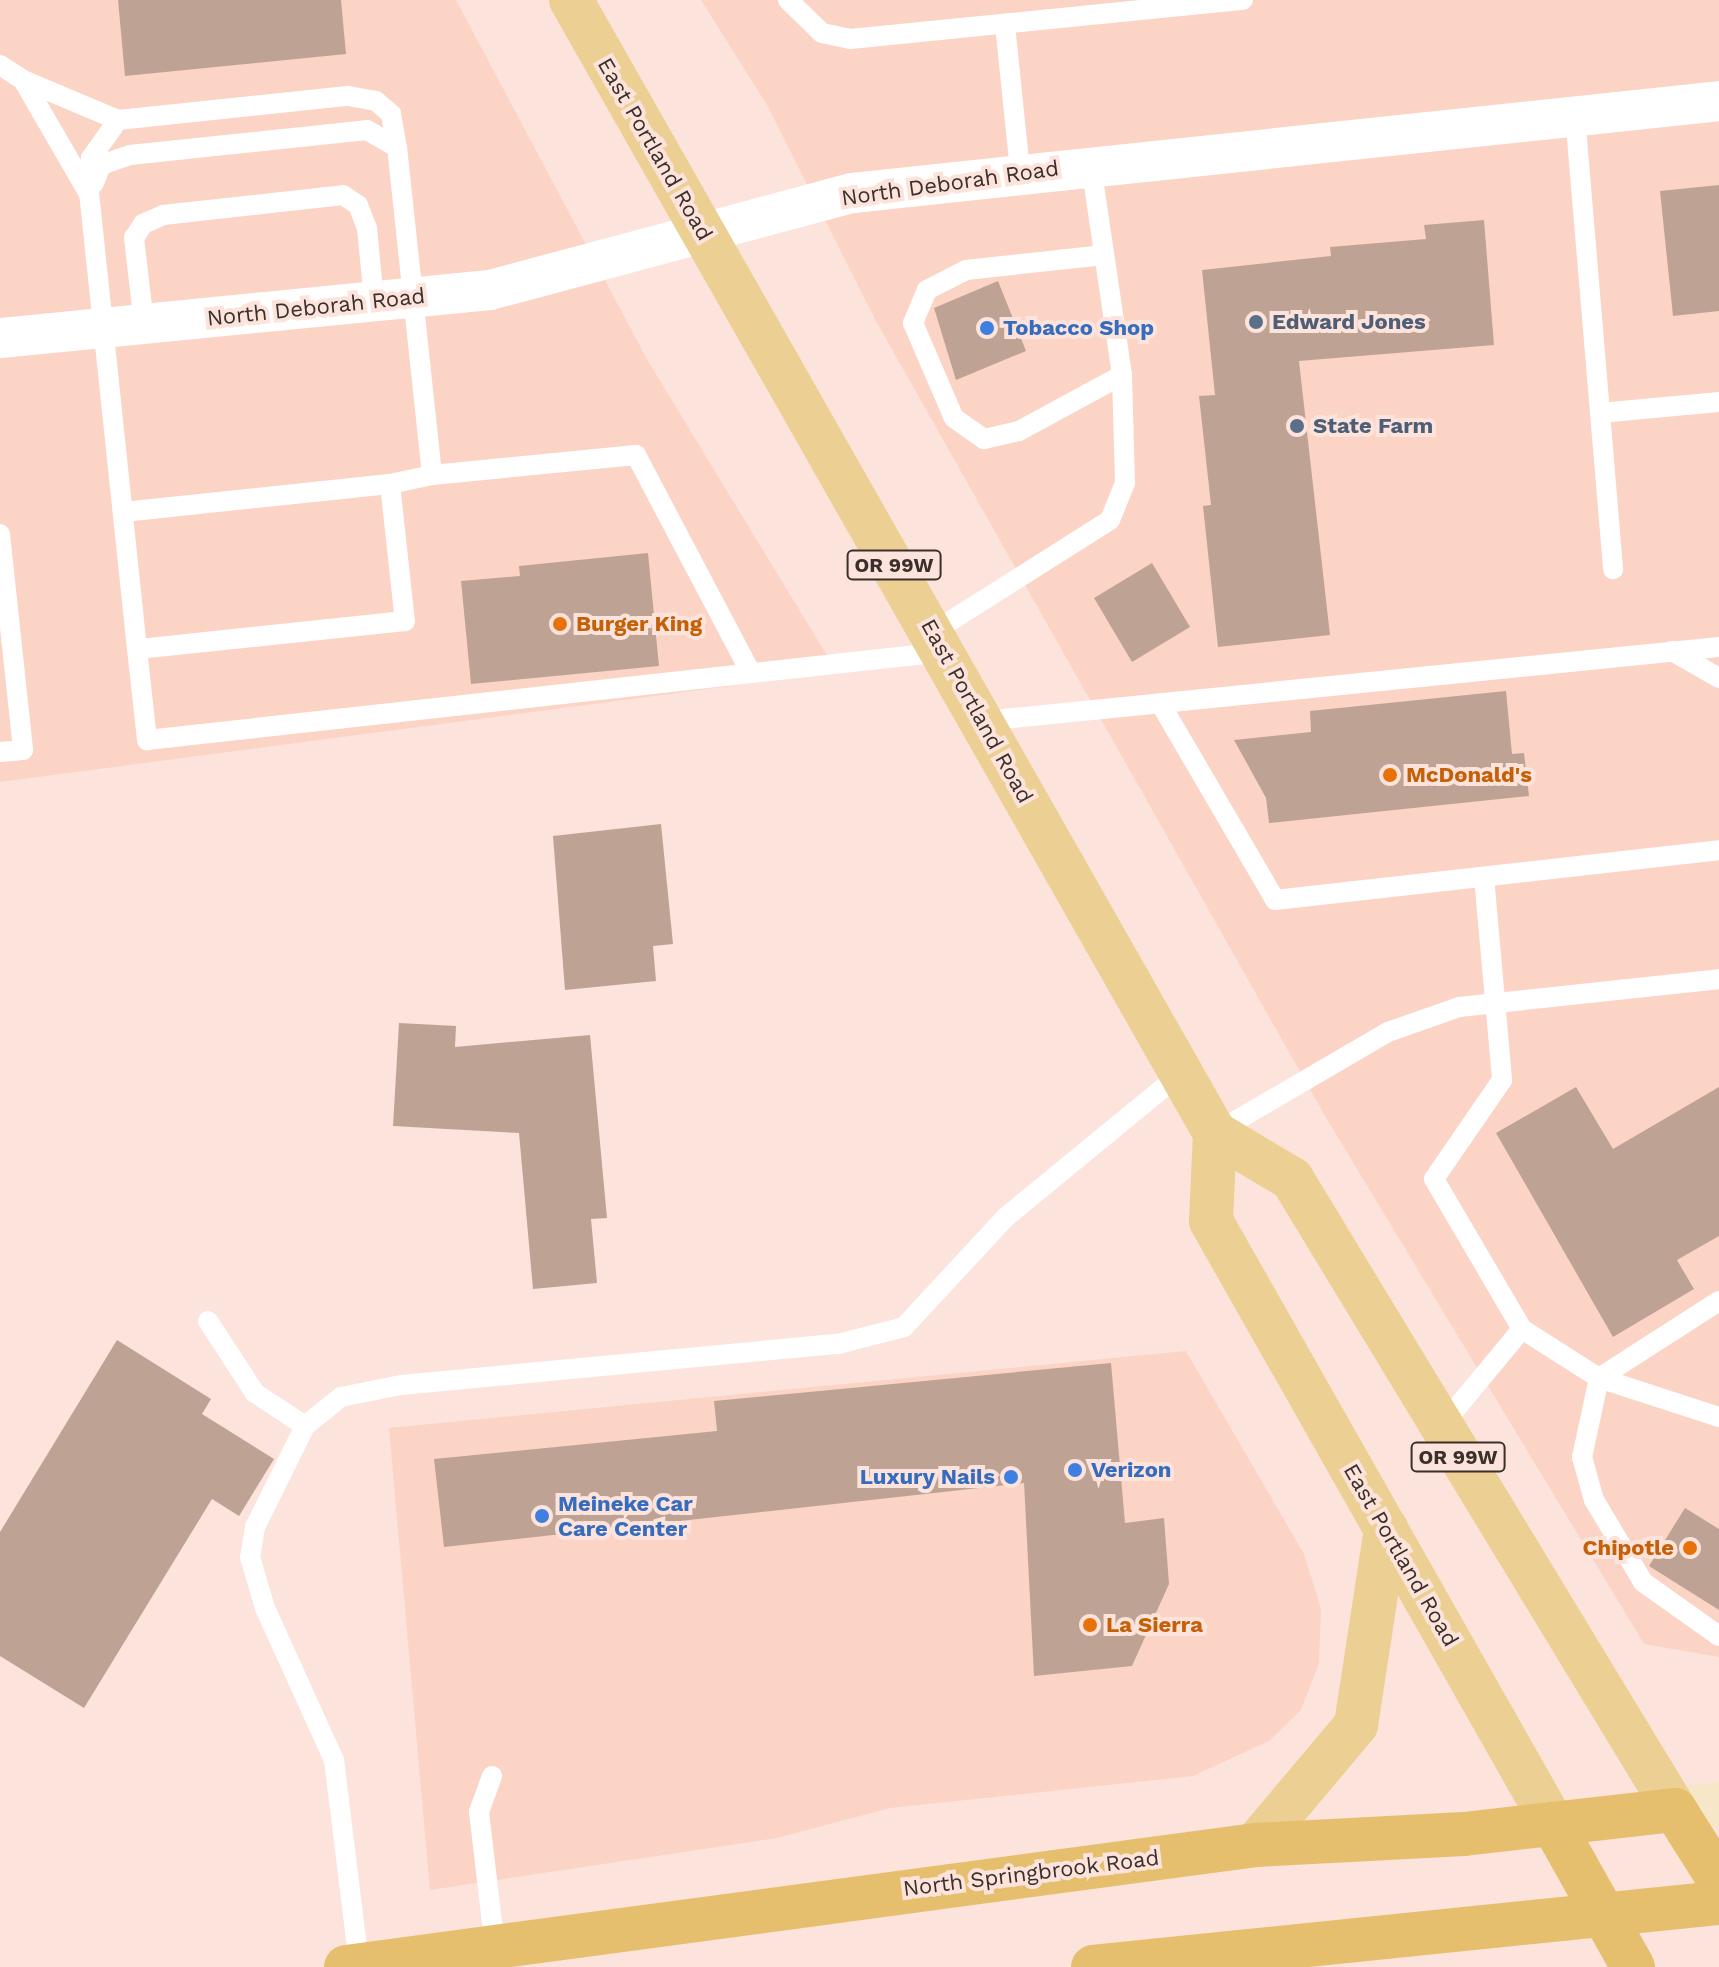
<!DOCTYPE html>
<html>
<head>
<meta charset="utf-8">
<style>
  body { margin:0 }
  #map { position:relative; width:1719px; height:1967px; overflow:hidden; background:#fce3db; font-family:"Work Sans",sans-serif }
  div>[style] { position:absolute }
  .built>* { inset:0; background:#fbd4c6 }
  .building>* { inset:0; background:#bea395 }
  .service>* { height:20px; margin:-10px; padding:0 10px; transform-origin:10px; border-radius:10px; background:#fff }
  .minor>* { height:40px; margin:-20px; padding:0 20px; transform-origin:20px; border-radius:20px; background:#fff }
  .secondary>* { height:44px; margin:-22px; padding:0 22px; transform-origin:22px; border-radius:22px; background:#f5e7c8 }
  .primary>* { height:44px; margin:-22px; padding:0 22px; transform-origin:22px; border-radius:22px; background:#eccf92 }
  .trunk>* { height:44px; margin:-22px; padding:0 22px; transform-origin:22px; border-radius:22px; background:#e6bf6e }
  .dots>* { width:22px; height:22px; translate:-50% -50%; box-sizing:border-box; border:4px solid #fce3db; border-radius:50% }
  span { translate:-50% -50%; white-space:nowrap; text-align:center; line-height:1.15; -webkit-text-stroke:8px #fce3db; paint-order:stroke }
  .shield-label span { padding:2px 6px; background:#fce3db; border:2px solid; border-radius:6px; -webkit-text-stroke-width:0 }
  .shield-label { font-size:20px; color:#3b2f2b; font-weight:700 }
  .street-label { font-size:22px; color:#3b2f2b }
  .service-label { font-size:22px; color:#4e5e75; font-weight:700 }
  .left { translate:0 -50%; text-align:left }
  .shop-label { font-size:22px; color:#366cbe; font-weight:700 }
  .right { translate:-100% -50%; text-align:right }
  .food-label { font-size:22px; color:#c56008; font-weight:700 }
</style>
</head>
<body>
<div id="map">
  <div class="built">
    <div style="clip-path:polygon(0 0,456px 0,648px 361px,837px 672px,0 782px)"></div>
    <div style="clip-path:polygon(701px 0,1719px 0,1719px 1657px,1644px 1644px,1325px 1116px,876px 321px,767px 105px)"></div>
    <div style="clip-path:polygon(1186px 1351px,1304px 1554px,1321px 1609px,1319px 1663px,1301px 1710px,1269px 1741px,1193px 1776px,890px 1808px,777px 1838px,430px 1890px,389px 1428px)"></div>
  </div>
  <div class="building">
    <div style="clip-path:polygon(118px 0,341px 0,346px 54px,125px 76px)"></div>
    <div style="clip-path:polygon(1719px 185px,1719px 311px,1673px 316px,1660px 191px)"></div>
    <div style="clip-path:polygon(1484px 220px,1494px 345px,1299px 361px,1330px 635px,1218px 647px,1203px 506px,1211px 505px,1199px 396px,1215px 395px,1202px 270px,1331px 256px,1330px 247px,1426px 239px,1424px 225px)"></div>
    <div style="clip-path:polygon(998px 281px,1026px 351px,956px 380px,934px 308px)"></div>
    <div style="clip-path:polygon(648px 553px,659px 666px,471px 684px,461px 581px,520px 576px,519px 566px)"></div>
    <div style="clip-path:polygon(1152px 563px,1190px 627px,1132px 662px,1094px 598px)"></div>
    <div style="clip-path:polygon(1506px 691px,1512px 754px,1524px 753px,1529px 796px,1269px 823px,1266px 798px,1234px 740px,1311px 732px,1310px 711px)"></div>
    <div style="clip-path:polygon(661px 824px,673px 944px,653px 946px,656px 981px,565px 990px,553px 836px)"></div>
    <div style="clip-path:polygon(399px 1023px,456px 1026px,455px 1047px,590px 1035px,607px 1218px,591px 1219px,597px 1283px,533px 1289px,519px 1133px,393px 1126px)"></div>
    <div style="clip-path:polygon(1576px 1087px,1613px 1149px,1719px 1087px,1719px 1236px,1677px 1260px,1694px 1289px,1613px 1337px,1496px 1133px)"></div>
    <div style="clip-path:polygon(117px 1340px,211px 1399px,202px 1414px,274px 1459px,239px 1516px,212px 1499px,84px 1708px,0 1656px,0 1532px)"></div>
    <div style="clip-path:polygon(1111px 1363px,1125px 1523px,1164px 1518px,1169px 1584px,1132px 1666px,1034px 1676px,1024px 1483px,444px 1547px,434px 1459px,717px 1431px,714px 1401px)"></div>
    <div style="clip-path:polygon(1685px 1508px,1719px 1529px,1719px 1610px,1649px 1566px)"></div>
  </div>
  <div class="service">
    <div style="left:788px;top:0;width:47px;rotate:44.1deg"></div>
    <div style="left:822px;top:33px;width:29px;rotate:12deg"></div>
    <div style="left:850px;top:39px;width:395px;rotate:-5.7deg"></div>
    <div style="left:1005px;top:25px;width:146px;rotate:84.1deg"></div>
    <div style="left:0;top:65px;width:27px;rotate:33deg"></div>
    <div style="left:23px;top:80px;width:132px;rotate:59.9deg"></div>
    <div style="left:23px;top:80px;width:103px;rotate:22.8deg"></div>
    <div style="left:1575px;top:115px;width:456px;rotate:85.2deg"></div>
    <div style="left:94px;top:183px;width:19px;rotate:-69deg"></div>
    <div style="left:101px;top:165px;width:31px;rotate:-19deg"></div>
    <div style="left:130px;top:155px;width:238px;rotate:-6deg"></div>
    <div style="left:367px;top:130px;width:34px;rotate:30deg"></div>
    <div style="left:1104px;top:255px;width:139px;rotate:173.8deg"></div>
    <div style="left:966px;top:270px;width:44px;rotate:152.9deg"></div>
    <div style="left:927px;top:290px;width:36px;rotate:113deg"></div>
    <div style="left:913px;top:323px;width:103px;rotate:66.7deg"></div>
    <div style="left:954px;top:418px;width:37px;rotate:35deg"></div>
    <div style="left:984px;top:439px;width:36px;rotate:-13deg"></div>
    <div style="left:1019px;top:431px;width:117px;rotate:-28.5deg"></div>
    <div style="left:144px;top:324px;width:87px;rotate:-96.6deg"></div>
    <div style="left:134px;top:238px;width:17px;rotate:-57deg"></div>
    <div style="left:143px;top:224px;width:22px;rotate:-24deg"></div>
    <div style="left:163px;top:215px;width:181px;rotate:-6.3deg"></div>
    <div style="left:343px;top:195px;width:18px;rotate:34deg"></div>
    <div style="left:358px;top:205px;width:25px;rotate:69deg"></div>
    <div style="left:367px;top:228px;width:73px;rotate:84.5deg"></div>
    <div style="left:1600px;top:413px;width:120px;rotate:-5.3deg"></div>
    <div style="left:390px;top:484px;width:43px;rotate:-12.1deg"></div>
    <div style="left:123px;top:512px;width:268px;rotate:-6deg"></div>
    <div style="left:390px;top:484px;width:138px;rotate:83.8deg"></div>
    <div style="left:405px;top:621px;width:269px;rotate:174deg"></div>
    <div style="left:137px;top:649px;width:458px;rotate:-96deg"></div>
    <div style="left:89px;top:194px;width:36px;rotate:-87deg"></div>
    <div style="left:91px;top:158px;width:47px;rotate:-54.6deg"></div>
    <div style="left:118px;top:120px;width:231px;rotate:-6deg"></div>
    <div style="left:348px;top:96px;width:28px;rotate:10deg"></div>
    <div style="left:376px;top:101px;width:20px;rotate:41deg"></div>
    <div style="left:391px;top:114px;width:34px;rotate:80deg"></div>
    <div style="left:397px;top:147px;width:330px;rotate:83.9deg"></div>
    <div style="left:432px;top:475px;width:205px;rotate:-5.6deg"></div>
    <div style="left:636px;top:455px;width:246px;rotate:62.2deg"></div>
    <div style="left:0;top:534px;width:217px;rotate:83.9deg"></div>
    <div style="left:23px;top:750px;width:23px;rotate:175deg"></div>
    <div style="left:933px;top:632px;width:209px;rotate:-32.3deg"></div>
    <div style="left:1110px;top:520px;width:40px;rotate:-68deg"></div>
    <div style="left:1125px;top:483px;width:108px;rotate:-91.6deg"></div>
    <div style="left:1122px;top:375px;width:213px;rotate:-98.4deg"></div>
    <div style="left:137px;top:649px;width:92px;rotate:83.7deg"></div>
    <div style="left:147px;top:740px;width:801px;rotate:-6.31deg"></div>
    <div style="left:1672px;top:651px;width:54px;rotate:29.9deg"></div>
    <div style="left:1163px;top:708px;width:222px;rotate:59.7deg"></div>
    <div style="left:1275px;top:900px;width:447px;rotate:-6.4deg"></div>
    <div style="left:983px;top:721px;width:740px;rotate:-5.74deg"></div>
    <div style="left:1484px;top:877px;width:204px;rotate:84.9deg"></div>
    <div style="left:1502px;top:1080px;width:120px;rotate:124.5deg"></div>
    <div style="left:1434px;top:1179px;width:174px;rotate:59.6deg"></div>
    <div style="left:1215px;top:1133px;width:200px;rotate:-30.3deg"></div>
    <div style="left:1388px;top:1032px;width:75px;rotate:-19.4deg"></div>
    <div style="left:1459px;top:1007px;width:262px;rotate:-6.1deg"></div>
    <div style="left:1719px;top:1301px;width:143px;rotate:147.3deg"></div>
    <div style="left:1599px;top:1378px;width:81px;rotate:102.1deg"></div>
    <div style="left:1582px;top:1457px;width:45px;rotate:74.4deg"></div>
    <div style="left:1594px;top:1500px;width:96px;rotate:59.1deg"></div>
    <div style="left:1643px;top:1582px;width:93px;rotate:35.4deg"></div>
    <div style="left:208px;top:1321px;width:86px;rotate:56.9deg"></div>
    <div style="left:255px;top:1393px;width:60px;rotate:33.4deg"></div>
    <div style="left:305px;top:1426px;width:113px;rotate:116.3deg"></div>
    <div style="left:255px;top:1527px;width:30px;rotate:99deg"></div>
    <div style="left:250px;top:1557px;width:53px;rotate:73.6deg"></div>
    <div style="left:265px;top:1608px;width:167px;rotate:65.6deg"></div>
    <div style="left:334px;top:1760px;width:207px;rotate:83deg"></div>
    <div style="left:305px;top:1426px;width:46px;rotate:-38.9deg"></div>
    <div style="left:341px;top:1397px;width:61px;rotate:-11.3deg"></div>
    <div style="left:401px;top:1385px;width:439px;rotate:-5.4deg"></div>
    <div style="left:838px;top:1344px;width:68px;rotate:-14.4deg"></div>
    <div style="left:904px;top:1327px;width:150px;rotate:-47.2deg"></div>
    <div style="left:1006px;top:1217px;width:225px;rotate:-39.4deg"></div>
    <div style="left:1440px;top:1428px;width:129px;rotate:-50.4deg"></div>
    <div style="left:1522px;top:1329px;width:91px;rotate:32.5deg"></div>
    <div style="left:1599px;top:1378px;width:126px;rotate:18deg"></div>
    <div style="left:492px;top:1776px;width:38px;rotate:110deg"></div>
    <div style="left:479px;top:1812px;width:138px;rotate:83.3deg"></div>
  </div>
  <div class="minor">
    <div style="left:0;top:338px;width:492px;rotate:-5.6deg"></div>
    <div style="left:490px;top:290px;width:376px;rotate:-15deg"></div>
    <div style="left:853px;top:193px;width:871px;rotate:-6.06deg"></div>
  </div>
  <div class="secondary">
    <div style="left:1675px;top:1810px;width:44px;rotate:-7.8deg"></div>
  </div>
  <div class="primary">
    <div style="left:571px;top:0;width:1303px;rotate:60.39deg"></div>
    <div style="left:1215px;top:1133px;width:90px;rotate:30.9deg"></div>
    <div style="left:1292px;top:1179px;width:738px;rotate:58.74deg"></div>
    <div style="left:1215px;top:1133px;width:88px;rotate:92.6deg"></div>
    <div style="left:1211px;top:1221px;width:693px;rotate:60.44deg"></div>
    <div style="left:1255px;top:1845px;width:157px;rotate:-49.9deg"></div>
    <div style="left:1356px;top:1725px;width:199px;rotate:-81.3deg"></div>
  </div>
  <div class="trunk">
    <div style="left:1553px;top:1824px;width:164px;rotate:60.8deg"></div>
    <div style="left:346px;top:1967px;width:917px;rotate:-7.64deg"></div>
    <div style="left:1255px;top:1845px;width:209px;rotate:-3deg"></div>
    <div style="left:1464px;top:1834px;width:212px;rotate:-6.5deg"></div>
    <div style="left:1675px;top:1810px;width:83px;rotate:57.8deg"></div>
    <div style="left:1093px;top:1967px;width:629px;rotate:-5.84deg"></div>
  </div>
  <div class="dots">
    <div style="left:1256px;top:322px;background:#5c6f8a"></div>
    <div style="left:987px;top:328px;background:#3f7fe0"></div>
    <div style="left:1297px;top:426px;background:#5c6f8a"></div>
    <div style="left:560px;top:624px;background:#e8710a"></div>
    <div style="left:1390px;top:775px;background:#e8710a"></div>
    <div style="left:1075px;top:1470px;background:#3f7fe0"></div>
    <div style="left:1011px;top:1477px;background:#3f7fe0"></div>
    <div style="left:542px;top:1516px;background:#3f7fe0"></div>
    <div style="left:1690px;top:1548px;background:#e8710a"></div>
    <div style="left:1090px;top:1625px;background:#e8710a"></div>
  </div>
  <div class="shield-label">
    <span style="left:894px;top:565px">OR 99W</span>
    <span style="left:1458px;top:1457px">OR 99W</span>
  </div>
  <div class="street-label">
    <span style="left:655px;top:149px;rotate:60deg">East Portland Road</span>
    <span style="left:950px;top:183px;rotate:-8deg">North Deborah Road</span>
    <span style="left:316px;top:307px;rotate:-6deg">North Deborah Road</span>
    <span style="left:977px;top:711px;rotate:61deg">East Portland Road</span>
    <span style="left:1401px;top:1555px;rotate:60deg">East Portland Road</span>
    <span style="left:1031px;top:1873px;rotate:-7deg">North Springbrook Road</span>
  </div>
  <div class="service-label">
    <span class="left" style="left:1272px;top:322px">Edward Jones</span>
    <span class="left" style="left:1313px;top:426px">State Farm</span>
  </div>
  <div class="shop-label">
    <span class="left" style="left:1003px;top:328px">Tobacco Shop</span>
    <span class="left" style="left:1091px;top:1470px">Verizon</span>
    <span class="right" style="left:995px;top:1477px">Luxury Nails</span>
    <span class="left" style="left:558px;top:1516px">Meineke Car<br>Care Center</span>
  </div>
  <div class="food-label">
    <span class="left" style="left:576px;top:624px">Burger King</span>
    <span class="left" style="left:1406px;top:775px">McDonald's</span>
    <span class="right" style="left:1674px;top:1548px">Chipotle</span>
    <span class="left" style="left:1106px;top:1625px">La Sierra</span>
  </div>
</div>
</body>
</html>
